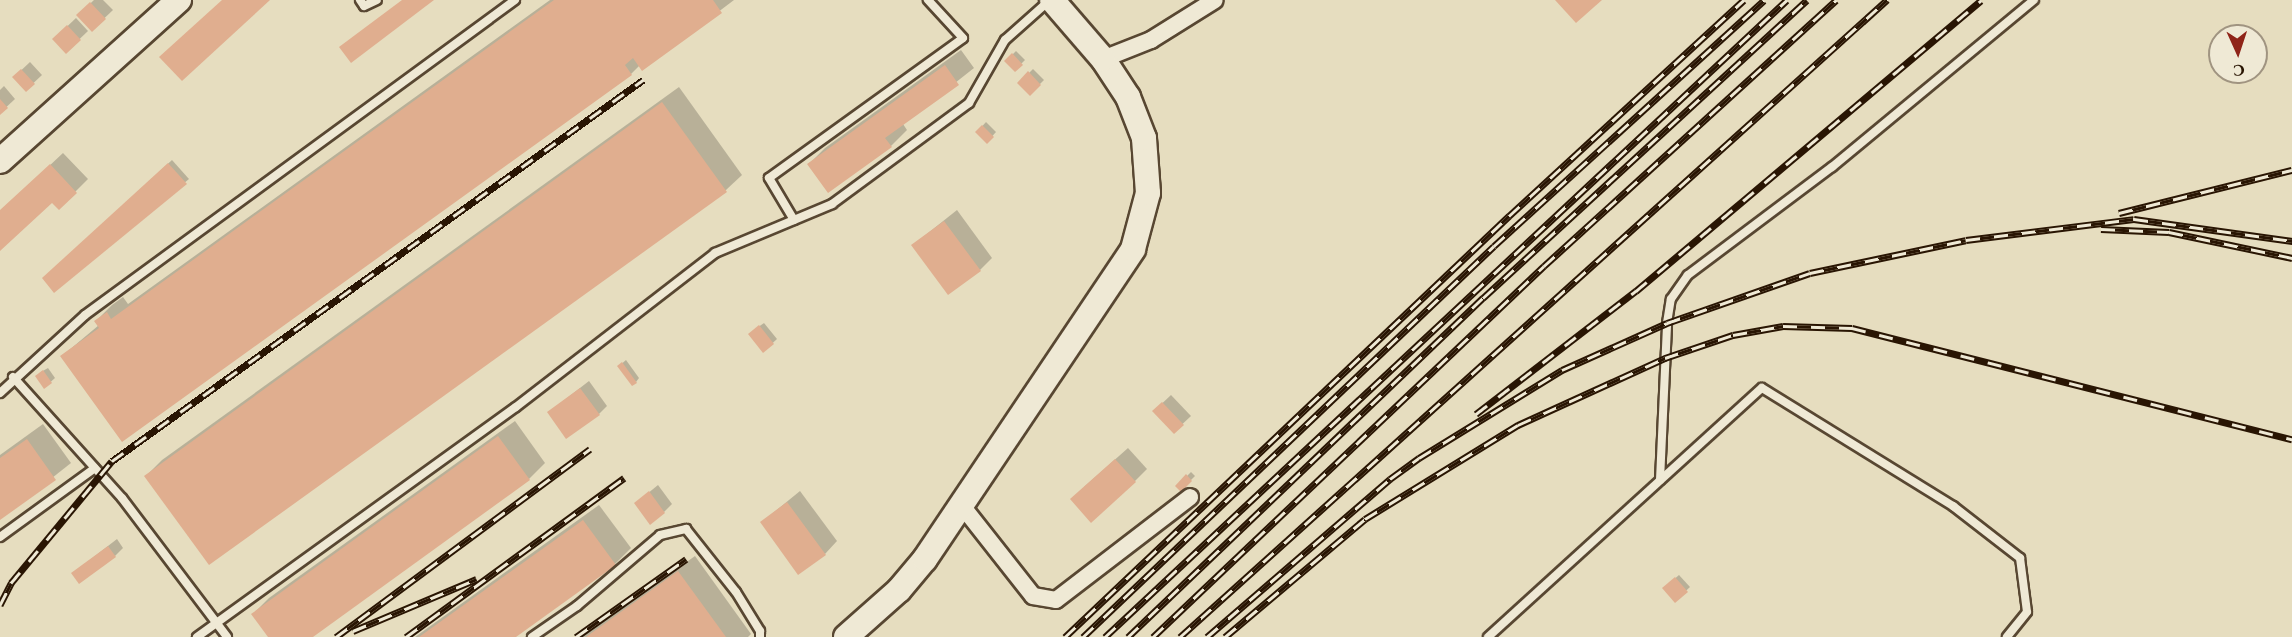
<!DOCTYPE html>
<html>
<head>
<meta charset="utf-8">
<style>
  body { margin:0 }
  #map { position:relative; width:2292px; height:637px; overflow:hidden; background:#e6ddbf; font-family:"EB Garamond",serif }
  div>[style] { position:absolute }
  .shadow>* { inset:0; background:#0003 }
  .building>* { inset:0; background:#e0ae8f }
  .roads { filter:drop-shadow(2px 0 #584732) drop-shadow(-2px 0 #584732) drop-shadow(0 2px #584732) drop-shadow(0 -2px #584732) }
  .service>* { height:8px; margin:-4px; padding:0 4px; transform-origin:4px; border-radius:4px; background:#efe9d5 }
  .minor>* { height:16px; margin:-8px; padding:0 8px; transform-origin:8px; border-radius:8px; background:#efe9d5 }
  .secondary>* { height:24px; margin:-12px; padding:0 12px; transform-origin:12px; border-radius:12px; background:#efe9d5 }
  .rail>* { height:7px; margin-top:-3.5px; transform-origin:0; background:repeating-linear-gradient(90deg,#efe9d5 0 14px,#291503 0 28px); box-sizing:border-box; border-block:2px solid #291503 }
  span { translate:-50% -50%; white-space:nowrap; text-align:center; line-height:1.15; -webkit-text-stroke:4.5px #efe9d5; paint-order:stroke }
  .north { position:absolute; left:2208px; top:24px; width:60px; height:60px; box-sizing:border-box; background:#efe9d5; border:2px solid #a09481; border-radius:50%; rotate:177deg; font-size:16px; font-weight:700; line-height:24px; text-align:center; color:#291503 }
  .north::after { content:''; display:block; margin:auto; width:21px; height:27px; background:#8f2418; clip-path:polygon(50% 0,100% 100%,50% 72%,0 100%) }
</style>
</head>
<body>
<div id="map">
  <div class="shadow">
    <div style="clip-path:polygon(94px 0,103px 0,113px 10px,92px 30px,78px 15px)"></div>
    <div style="clip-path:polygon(550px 0,734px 0,643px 69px,640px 65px,631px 74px,62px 356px,99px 325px,96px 321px,112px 305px,123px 297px,128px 304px)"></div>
    <div style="clip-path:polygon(76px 18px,88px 31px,66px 52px,54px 39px)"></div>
    <div style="clip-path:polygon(961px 50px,974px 68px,903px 124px,907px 130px,891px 146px,809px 164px,825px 148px)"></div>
    <div style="clip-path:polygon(1016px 51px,1025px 60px,1015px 70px,1006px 61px)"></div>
    <div style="clip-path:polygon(30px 62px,42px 75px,26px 90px,14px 77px)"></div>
    <div style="clip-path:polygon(1033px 69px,1044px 80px,1030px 94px,1019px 83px)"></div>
    <div style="clip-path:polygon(4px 86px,15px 99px,0 113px,0 90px)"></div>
    <div style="clip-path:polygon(679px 87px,742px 175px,726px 190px,209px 563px,146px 476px,162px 460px)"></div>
    <div style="clip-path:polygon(986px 122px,996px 132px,987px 142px,977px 132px)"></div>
    <div style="clip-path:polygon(63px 153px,88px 179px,59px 208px,52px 201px,0 248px,0 212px)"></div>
    <div style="clip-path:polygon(172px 160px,189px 179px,54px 291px,44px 278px)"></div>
    <div style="clip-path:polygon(957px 210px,992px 258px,980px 270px,913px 245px)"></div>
    <div style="clip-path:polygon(764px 323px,777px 339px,764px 351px,754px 330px)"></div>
    <div style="clip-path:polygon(626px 360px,639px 378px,636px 382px,619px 366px)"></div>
    <div style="clip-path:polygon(48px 368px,55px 378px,45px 387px,41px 372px)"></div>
    <div style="clip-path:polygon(589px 381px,607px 406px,599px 414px,549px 412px)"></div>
    <div style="clip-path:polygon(1171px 395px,1191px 416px,1174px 432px,1154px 411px)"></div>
    <div style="clip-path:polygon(515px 421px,545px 463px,529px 479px,310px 637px,270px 637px,253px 614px,269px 598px)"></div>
    <div style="clip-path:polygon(43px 424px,71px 463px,0 519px,0 455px)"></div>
    <div style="clip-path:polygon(1128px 448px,1147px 469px,1135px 481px,1084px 487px)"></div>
    <div style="clip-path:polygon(1191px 472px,1195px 476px,1181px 490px,1177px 486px)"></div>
    <div style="clip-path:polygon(658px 485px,672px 504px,664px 512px,636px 503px)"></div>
    <div style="clip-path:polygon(800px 491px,837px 541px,825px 554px,762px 522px)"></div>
    <div style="clip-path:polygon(599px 505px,631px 548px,615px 564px,514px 637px,415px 637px)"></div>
    <div style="clip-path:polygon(117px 539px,123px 548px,115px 556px,73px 573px)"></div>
    <div style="clip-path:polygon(695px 556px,751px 634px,748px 637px,582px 637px)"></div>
    <div style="clip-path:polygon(1679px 575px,1690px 587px,1675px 601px,1664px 588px)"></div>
  </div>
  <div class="building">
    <div style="clip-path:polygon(222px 0,270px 0,182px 81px,159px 57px)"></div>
    <div style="clip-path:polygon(402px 0,434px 0,351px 63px,339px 47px)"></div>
    <div style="clip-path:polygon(554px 0,713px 0,722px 13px,642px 71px,633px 58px,625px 65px,632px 75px,122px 442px,60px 356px,99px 328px,94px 321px,107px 312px,111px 319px)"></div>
    <div style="clip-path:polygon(1555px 0,1602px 0,1576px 23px)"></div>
    <div style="clip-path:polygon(90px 2px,106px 19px,92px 32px,76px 15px)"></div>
    <div style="clip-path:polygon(67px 25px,81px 40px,66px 54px,52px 39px)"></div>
    <div style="clip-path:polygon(1012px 53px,1023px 65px,1015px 72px,1004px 61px)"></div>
    <div style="clip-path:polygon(945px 65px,959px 85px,885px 138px,892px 147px,828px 193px,807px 164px)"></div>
    <div style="clip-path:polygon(21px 69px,35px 84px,26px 92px,12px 77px)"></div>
    <div style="clip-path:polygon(1028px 71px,1041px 85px,1030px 96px,1017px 83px)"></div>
    <div style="clip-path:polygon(0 99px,8px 108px,0 115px)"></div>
    <div style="clip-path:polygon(662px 102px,727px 192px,209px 565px,144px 476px)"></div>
    <div style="clip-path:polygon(982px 125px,994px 137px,987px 144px,975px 132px)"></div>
    <div style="clip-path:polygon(168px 163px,187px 184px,54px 293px,42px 278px)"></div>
    <div style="clip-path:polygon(50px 164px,77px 193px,59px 210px,52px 203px,0 251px,0 210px)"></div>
    <div style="clip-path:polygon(944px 221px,981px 271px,948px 295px,911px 245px)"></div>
    <div style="clip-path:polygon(759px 325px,774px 344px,763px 353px,748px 334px)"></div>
    <div style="clip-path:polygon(622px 362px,637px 383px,632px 386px,617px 366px)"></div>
    <div style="clip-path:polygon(43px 370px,52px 383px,44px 389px,35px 376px)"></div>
    <div style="clip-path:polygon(580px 388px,600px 415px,566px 439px,547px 412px)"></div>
    <div style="clip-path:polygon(1162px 402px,1184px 425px,1174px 434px,1152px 411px)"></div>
    <div style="clip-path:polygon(498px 436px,530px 480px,313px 637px,268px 637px,251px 614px)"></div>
    <div style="clip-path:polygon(27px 439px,56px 480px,0 520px,0 458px)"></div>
    <div style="clip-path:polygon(1115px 459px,1136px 482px,1091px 523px,1070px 499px)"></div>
    <div style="clip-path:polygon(1186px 474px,1192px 481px,1181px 492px,1175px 486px)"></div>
    <div style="clip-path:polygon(649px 491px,665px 513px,650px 525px,634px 503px)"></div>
    <div style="clip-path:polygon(787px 502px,826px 555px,798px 575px,760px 522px)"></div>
    <div style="clip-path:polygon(583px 520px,616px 565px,516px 637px,419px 637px)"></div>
    <div style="clip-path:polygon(108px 546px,116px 557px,79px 584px,71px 573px)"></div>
    <div style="clip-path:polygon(678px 571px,726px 637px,586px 637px)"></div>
    <div style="clip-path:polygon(1675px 577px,1688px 592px,1675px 603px,1662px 588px)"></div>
  </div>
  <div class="roads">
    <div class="service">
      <div style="left:360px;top:0;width:7px;rotate:56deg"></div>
      <div style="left:364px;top:6px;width:14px;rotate:-25deg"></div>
      <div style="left:794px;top:220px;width:49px;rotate:-120.8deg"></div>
      <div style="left:769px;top:178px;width:239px;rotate:-35.8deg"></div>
      <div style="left:963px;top:38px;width:52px;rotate:-132.6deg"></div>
      <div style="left:13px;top:377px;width:163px;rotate:48deg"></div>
      <div style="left:122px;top:498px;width:174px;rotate:52.9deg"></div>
      <div style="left:0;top:393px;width:115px;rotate:-42.5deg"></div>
      <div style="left:85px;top:315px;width:533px;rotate:-36.22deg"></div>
      <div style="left:1660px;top:480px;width:157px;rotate:-87.4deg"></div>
      <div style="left:1667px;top:323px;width:24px;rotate:-81deg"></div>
      <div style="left:1671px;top:299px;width:29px;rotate:-55deg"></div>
      <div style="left:1688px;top:275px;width:180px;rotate:-36.9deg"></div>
      <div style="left:1832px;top:167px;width:262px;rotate:-39.6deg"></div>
      <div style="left:0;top:537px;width:117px;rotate:-36deg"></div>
      <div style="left:197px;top:637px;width:393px;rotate:-35.8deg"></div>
      <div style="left:516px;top:407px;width:252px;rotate:-37.7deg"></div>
      <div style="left:715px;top:253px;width:127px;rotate:-22.7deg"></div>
      <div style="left:832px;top:204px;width:170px;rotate:-36.4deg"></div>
      <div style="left:969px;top:103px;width:73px;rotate:-60.3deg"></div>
      <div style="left:1005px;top:40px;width:59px;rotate:-41.6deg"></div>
      <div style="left:532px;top:637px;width:55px;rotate:-34.6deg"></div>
      <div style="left:577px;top:606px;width:109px;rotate:-40.5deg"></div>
      <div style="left:660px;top:535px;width:27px;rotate:-13deg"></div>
      <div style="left:686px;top:529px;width:80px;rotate:51.6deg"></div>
      <div style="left:736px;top:592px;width:46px;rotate:58.4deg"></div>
      <div style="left:760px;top:631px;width:6px;rotate:90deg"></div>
      <div style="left:1488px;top:637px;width:370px;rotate:-42.3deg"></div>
      <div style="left:1762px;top:388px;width:225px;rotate:31.7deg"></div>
      <div style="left:1953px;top:506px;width:85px;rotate:37.8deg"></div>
      <div style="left:2020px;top:558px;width:54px;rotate:82.6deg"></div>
      <div style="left:2027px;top:612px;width:32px;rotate:129deg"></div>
    </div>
    <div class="minor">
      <div style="left:1103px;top:59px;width:52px;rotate:-21.6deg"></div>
      <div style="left:1151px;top:40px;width:75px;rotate:-32deg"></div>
      <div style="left:963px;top:507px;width:113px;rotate:51.8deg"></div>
      <div style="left:1033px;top:596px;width:23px;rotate:10deg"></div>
      <div style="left:1056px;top:600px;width:169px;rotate:-37.5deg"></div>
    </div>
    <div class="secondary">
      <div style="left:0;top:161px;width:241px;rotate:-42deg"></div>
      <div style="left:846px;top:637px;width:71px;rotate:-41.6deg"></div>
      <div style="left:899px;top:590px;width:40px;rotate:-50deg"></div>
      <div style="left:925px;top:559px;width:373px;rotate:-56.1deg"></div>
      <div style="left:1133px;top:249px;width:58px;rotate:-75deg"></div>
      <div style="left:1148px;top:193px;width:55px;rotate:-94.2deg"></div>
      <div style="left:1144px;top:138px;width:44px;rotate:-111.3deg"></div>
      <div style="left:1128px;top:97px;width:45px;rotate:-123.3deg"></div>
      <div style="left:1103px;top:59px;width:78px;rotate:-130.8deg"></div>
    </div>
  </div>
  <div class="rail">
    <div style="left:2119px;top:213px;width:178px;rotate:-14deg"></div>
    <div style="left:2101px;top:229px;width:68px;rotate:2.5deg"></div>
    <div style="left:2169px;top:232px;width:126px;rotate:11.9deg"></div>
    <div style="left:1476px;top:414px;width:202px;rotate:-37.6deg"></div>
    <div style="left:1636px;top:291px;width:451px;rotate:-40.1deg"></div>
    <div style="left:0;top:605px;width:25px;rotate:-63deg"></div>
    <div style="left:11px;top:583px;width:158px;rotate:-50.4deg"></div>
    <div style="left:112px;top:461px;width:654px;rotate:-35.66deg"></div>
    <div style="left:353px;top:631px;width:134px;rotate:-22.8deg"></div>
    <div style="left:336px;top:637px;width:316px;rotate:-36.5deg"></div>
    <div style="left:406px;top:637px;width:270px;rotate:-36.1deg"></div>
    <div style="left:576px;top:637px;width:135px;rotate:-35.3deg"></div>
    <div style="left:1065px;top:637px;width:612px;rotate:-43.48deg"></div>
    <div style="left:1509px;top:216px;width:319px;rotate:-42.6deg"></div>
    <div style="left:1083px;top:637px;width:567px;rotate:-43.57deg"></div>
    <div style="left:1494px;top:246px;width:365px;rotate:-42.3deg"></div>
    <div style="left:1105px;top:637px;width:933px;rotate:-43.05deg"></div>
    <div style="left:1128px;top:637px;width:491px;rotate:-43.7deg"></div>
    <div style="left:1483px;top:298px;width:440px;rotate:-42.6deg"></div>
    <div style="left:1153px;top:637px;width:539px;rotate:-43.5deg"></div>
    <div style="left:1544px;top:266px;width:395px;rotate:-42.3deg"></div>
    <div style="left:1180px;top:637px;width:952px;rotate:-42.02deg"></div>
    <div style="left:1207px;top:637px;width:242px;rotate:-40.8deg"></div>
    <div style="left:1390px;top:479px;width:36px;rotate:-36deg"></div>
    <div style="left:1419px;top:458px;width:168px;rotate:-31.6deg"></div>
    <div style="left:1562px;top:370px;width:115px;rotate:-24.1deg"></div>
    <div style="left:1667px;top:323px;width:151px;rotate:-19.3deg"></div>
    <div style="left:1810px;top:273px;width:159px;rotate:-11.9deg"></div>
    <div style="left:1966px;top:240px;width:169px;rotate:-7.1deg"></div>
    <div style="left:2134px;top:219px;width:160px;rotate:7.9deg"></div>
    <div style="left:1225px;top:637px;width:183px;rotate:-40.1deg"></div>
    <div style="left:1365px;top:519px;width:180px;rotate:-31.6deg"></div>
    <div style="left:1518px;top:425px;width:162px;rotate:-24.5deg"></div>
    <div style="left:1665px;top:358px;width:72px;rotate:-18.7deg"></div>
    <div style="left:1733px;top:335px;width:51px;rotate:-10.2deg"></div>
    <div style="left:1783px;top:326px;width:69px;rotate:1.7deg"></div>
    <div style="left:1852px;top:328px;width:454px;rotate:14.2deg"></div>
  </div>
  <div class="north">С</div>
</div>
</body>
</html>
